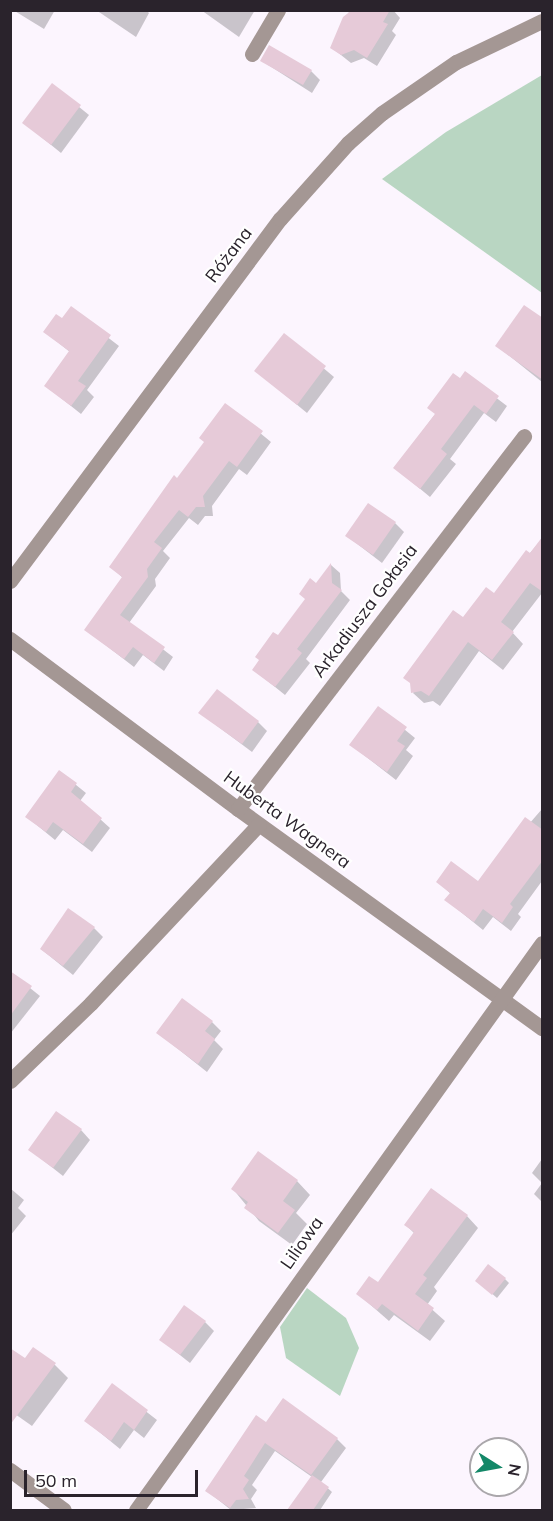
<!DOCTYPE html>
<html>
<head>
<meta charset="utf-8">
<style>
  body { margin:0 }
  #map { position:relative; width:553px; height:1521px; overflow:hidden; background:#fcf5fe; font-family:Mulish,sans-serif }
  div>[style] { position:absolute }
  .green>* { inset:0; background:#b9d6c2 }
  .shadow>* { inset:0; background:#0003 }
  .building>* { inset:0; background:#e6cad8 }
  .minor>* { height:15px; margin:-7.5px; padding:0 7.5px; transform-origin:7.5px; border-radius:7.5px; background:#a49794 }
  span { translate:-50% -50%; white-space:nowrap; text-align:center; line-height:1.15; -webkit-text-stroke:4.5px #fff; paint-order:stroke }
  .street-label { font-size:18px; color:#2a232c }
  .frame { position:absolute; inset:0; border:12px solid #2a232c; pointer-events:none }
  .north { position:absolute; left:469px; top:1437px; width:60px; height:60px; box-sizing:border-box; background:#fff; border:2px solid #aaa7ab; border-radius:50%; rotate:101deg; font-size:16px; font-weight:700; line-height:24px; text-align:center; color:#2a232c }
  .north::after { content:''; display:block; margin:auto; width:21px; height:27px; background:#148868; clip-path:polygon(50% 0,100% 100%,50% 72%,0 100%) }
  .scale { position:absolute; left:24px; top:1470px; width:174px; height:27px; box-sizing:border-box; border:3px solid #2a232c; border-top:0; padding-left:8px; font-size:18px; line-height:21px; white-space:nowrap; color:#2a232c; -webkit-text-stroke:4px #fff; paint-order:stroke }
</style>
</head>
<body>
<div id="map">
  <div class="green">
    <div style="clip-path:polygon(542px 75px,542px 293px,382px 179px,446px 132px)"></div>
    <div style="clip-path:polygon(307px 1288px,346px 1318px,359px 1348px,340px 1396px,286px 1358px,280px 1327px)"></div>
  </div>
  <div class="shadow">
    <div style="clip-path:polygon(13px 10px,55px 10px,44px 29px)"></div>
    <div style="clip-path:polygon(96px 10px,146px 10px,149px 13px,136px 37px)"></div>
    <div style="clip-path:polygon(201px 10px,255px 10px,239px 37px)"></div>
    <div style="clip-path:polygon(350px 10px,393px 10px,400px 18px,392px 31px,396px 35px,377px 66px,364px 58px,351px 63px,331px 47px)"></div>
    <div style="clip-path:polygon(262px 61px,311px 71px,320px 80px,312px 93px)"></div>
    <div style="clip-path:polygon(52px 85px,89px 115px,61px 153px,24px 123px)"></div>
    <div style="clip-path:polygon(71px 309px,119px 346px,87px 390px,94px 397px,81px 414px,46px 386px,70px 352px,45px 332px,63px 321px)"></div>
    <div style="clip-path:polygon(542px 320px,542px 382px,497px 346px)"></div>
    <div style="clip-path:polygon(284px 335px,334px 377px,307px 413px,256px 371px)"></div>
    <div style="clip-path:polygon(465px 374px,507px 406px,496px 422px,484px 413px,450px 459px,456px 464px,430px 497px,395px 468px)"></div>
    <div style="clip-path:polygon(226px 405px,271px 442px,247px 475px,239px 469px,212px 506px,213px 516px,205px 516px,198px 525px,189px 518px,163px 551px,170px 558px,155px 579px,156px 586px,129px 623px,173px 657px,164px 671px,143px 655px,134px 667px,86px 630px,123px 578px,111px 567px,205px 443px)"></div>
    <div style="clip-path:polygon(395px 523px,404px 532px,382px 563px,347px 536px)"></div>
    <div style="clip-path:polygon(542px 539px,542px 593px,512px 632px,523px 644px,503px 670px,479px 651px,440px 706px,433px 701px,424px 703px,413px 693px,463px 619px,494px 595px)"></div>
    <div style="clip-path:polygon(331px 565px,340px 573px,341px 591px,350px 600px,306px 659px,310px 663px,285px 695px,254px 670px)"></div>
    <div style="clip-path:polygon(378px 708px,415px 738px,406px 750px,413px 756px,396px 780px,351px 745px)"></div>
    <div style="clip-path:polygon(200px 713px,258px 722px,267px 731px,252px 752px)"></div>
    <div style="clip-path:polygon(60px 772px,86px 793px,80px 801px,110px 828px,92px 852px,63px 830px,55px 840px,27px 817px)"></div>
    <div style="clip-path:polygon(542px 809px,542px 881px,518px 914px,521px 917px,511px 931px,493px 917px,483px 930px,446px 900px,451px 894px,438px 882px,478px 883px)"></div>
    <div style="clip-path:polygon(94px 928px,103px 937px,73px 975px,41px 949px)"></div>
    <div style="clip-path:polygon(10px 972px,40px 996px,10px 1034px)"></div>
    <div style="clip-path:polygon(212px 1022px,221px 1031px,214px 1040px,223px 1049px,207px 1072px,158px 1033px)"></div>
    <div style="clip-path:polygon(81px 1130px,90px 1140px,63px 1176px,30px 1150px)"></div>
    <div style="clip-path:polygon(542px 1159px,542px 1202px,534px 1194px,542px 1183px,532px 1173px)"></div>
    <div style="clip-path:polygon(297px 1181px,310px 1195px,296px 1213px,307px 1224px,292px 1245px,259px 1221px,233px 1189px)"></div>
    <div style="clip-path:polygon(10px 1188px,24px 1200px,18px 1208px,26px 1216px,10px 1236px)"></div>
    <div style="clip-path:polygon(467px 1216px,478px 1228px,434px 1287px,437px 1291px,427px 1305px,445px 1321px,430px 1341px,394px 1315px,389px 1321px,358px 1294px,378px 1284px,415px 1234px,406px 1225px)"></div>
    <div style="clip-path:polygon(505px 1279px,509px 1283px,497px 1298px,482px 1285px)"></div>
    <div style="clip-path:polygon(205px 1322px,214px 1331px,190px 1363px,161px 1340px)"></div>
    <div style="clip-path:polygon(25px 1360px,55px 1365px,68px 1378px,32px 1426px,15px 1414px)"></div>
    <div style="clip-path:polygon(112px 1385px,157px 1420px,144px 1438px,134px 1430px,120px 1449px,86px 1421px)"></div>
    <div style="clip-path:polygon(267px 1424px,337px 1439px,346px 1448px,321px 1482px,332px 1492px,320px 1510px,289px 1510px,312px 1477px,275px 1451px,252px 1485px,257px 1490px,251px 1499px,256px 1508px,231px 1510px,207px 1491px)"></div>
  </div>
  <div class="building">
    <div style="clip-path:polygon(352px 10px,390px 10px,383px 22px,388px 24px,367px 58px,354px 50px,341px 55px,330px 48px,343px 17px)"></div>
    <div style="clip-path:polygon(269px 45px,312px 70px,303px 85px,260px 61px)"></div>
    <div style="clip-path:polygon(52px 83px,81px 105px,51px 145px,22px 123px)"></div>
    <div style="clip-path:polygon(524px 305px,543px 318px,543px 380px,495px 346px)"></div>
    <div style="clip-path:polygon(71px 306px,111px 335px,78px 381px,86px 386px,71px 406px,44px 386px,69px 351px,43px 332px,56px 314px,62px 318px)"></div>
    <div style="clip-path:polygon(284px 333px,326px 366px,297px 405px,254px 371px)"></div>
    <div style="clip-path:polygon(465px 371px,499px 396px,486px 414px,474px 405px,441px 449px,447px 454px,420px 489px,393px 468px,435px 414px,427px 408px,453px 373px,460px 378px)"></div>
    <div style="clip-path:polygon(225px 403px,263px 431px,237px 467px,229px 461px,203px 496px,205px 507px,196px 507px,188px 517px,179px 510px,154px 542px,162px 548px,147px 569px,148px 577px,120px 615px,165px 647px,154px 663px,133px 647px,124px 659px,84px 630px,122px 577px,109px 567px,174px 475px,177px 478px,204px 442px,199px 438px)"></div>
    <div style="clip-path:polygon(368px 503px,396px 522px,373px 555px,345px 536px)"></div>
    <div style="clip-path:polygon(543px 536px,543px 592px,530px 583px,501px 622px,514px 632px,492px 660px,468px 642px,429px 696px,421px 691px,411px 693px,410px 683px,403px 678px,453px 610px,463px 617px,486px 587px,494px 593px,526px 550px,530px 553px)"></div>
    <div style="clip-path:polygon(331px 563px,332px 583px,342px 590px,297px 649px,302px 653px,275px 687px,252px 670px,259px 660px,255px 657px,273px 632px,278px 635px,305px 599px,299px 594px,310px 578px,316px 583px)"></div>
    <div style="clip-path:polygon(217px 689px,259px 721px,242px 744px,198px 713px)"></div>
    <div style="clip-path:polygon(378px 706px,407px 727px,397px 741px,405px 746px,387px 772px,349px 745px)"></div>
    <div style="clip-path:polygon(59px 770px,77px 783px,71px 792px,102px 818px,83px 844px,53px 822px,46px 832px,25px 817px)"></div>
    <div style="clip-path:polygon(525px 817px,543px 830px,543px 860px,510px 904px,513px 907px,502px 923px,483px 909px,474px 922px,444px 900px,450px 893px,436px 882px,451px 861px,478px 881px)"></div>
    <div style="clip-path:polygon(68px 908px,95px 927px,63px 966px,40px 949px)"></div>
    <div style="clip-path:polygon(10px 971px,32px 986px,10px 1016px)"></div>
    <div style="clip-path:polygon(182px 998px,213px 1021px,205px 1031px,215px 1039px,198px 1064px,156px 1033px)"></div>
    <div style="clip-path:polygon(56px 1111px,82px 1129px,53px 1168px,28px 1150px)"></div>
    <div style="clip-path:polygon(258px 1151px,298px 1180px,283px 1201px,295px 1210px,278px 1233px,244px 1208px,248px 1202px,231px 1189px)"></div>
    <div style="clip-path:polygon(431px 1188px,468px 1215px,423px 1275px,427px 1278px,415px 1294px,434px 1308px,418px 1331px,382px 1304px,377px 1310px,356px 1294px,369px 1276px,378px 1282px,414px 1232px,404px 1225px)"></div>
    <div style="clip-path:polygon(488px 1264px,506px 1278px,492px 1295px,475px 1281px)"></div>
    <div style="clip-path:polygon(184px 1305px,206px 1321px,180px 1355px,159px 1340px)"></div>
    <div style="clip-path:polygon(33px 1347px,56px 1363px,10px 1425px,10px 1348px,25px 1358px)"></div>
    <div style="clip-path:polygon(112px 1383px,148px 1410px,134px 1430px,124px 1422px,111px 1441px,84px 1421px)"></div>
    <div style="clip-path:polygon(283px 1398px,338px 1438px,311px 1475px,265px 1443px,244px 1476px,249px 1480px,243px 1489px,249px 1499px,236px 1500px,230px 1508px,205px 1491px,256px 1415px,266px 1422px)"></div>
    <div style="clip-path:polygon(312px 1475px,329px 1487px,313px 1510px,287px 1510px)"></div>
  </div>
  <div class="minor">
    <div style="left:252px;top:54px;width:51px;rotate:-59.4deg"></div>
    <div style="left:10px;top:581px;width:452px;rotate:-53.3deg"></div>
    <div style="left:280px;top:219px;width:102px;rotate:-48.2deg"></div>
    <div style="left:348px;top:143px;width:45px;rotate:-41.4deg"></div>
    <div style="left:382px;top:113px;width:90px;rotate:-34.6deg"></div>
    <div style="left:456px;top:62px;width:95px;rotate:-25.5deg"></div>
    <div style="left:10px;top:639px;width:284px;rotate:36.7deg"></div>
    <div style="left:238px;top:809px;width:375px;rotate:35.8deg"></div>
    <div style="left:238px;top:809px;width:470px;rotate:-52.5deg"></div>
    <div style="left:10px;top:1081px;width:112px;rotate:-43.9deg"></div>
    <div style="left:91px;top:1003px;width:245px;rotate:-46.8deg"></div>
    <div style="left:10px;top:1470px;width:67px;rotate:36.5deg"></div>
    <div style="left:136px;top:1510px;width:697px;rotate:-54.4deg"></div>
  </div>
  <div class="street-label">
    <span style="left:229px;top:255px;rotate:-53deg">Różana</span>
    <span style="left:365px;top:611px;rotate:-53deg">Arkadiusza Gołasia</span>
    <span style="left:287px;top:820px;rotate:36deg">Huberta Wagnera</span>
    <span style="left:302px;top:1243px;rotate:-55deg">Liliowa</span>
  </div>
  <div class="frame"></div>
  <div class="north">N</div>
  <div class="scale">50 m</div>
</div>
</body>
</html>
